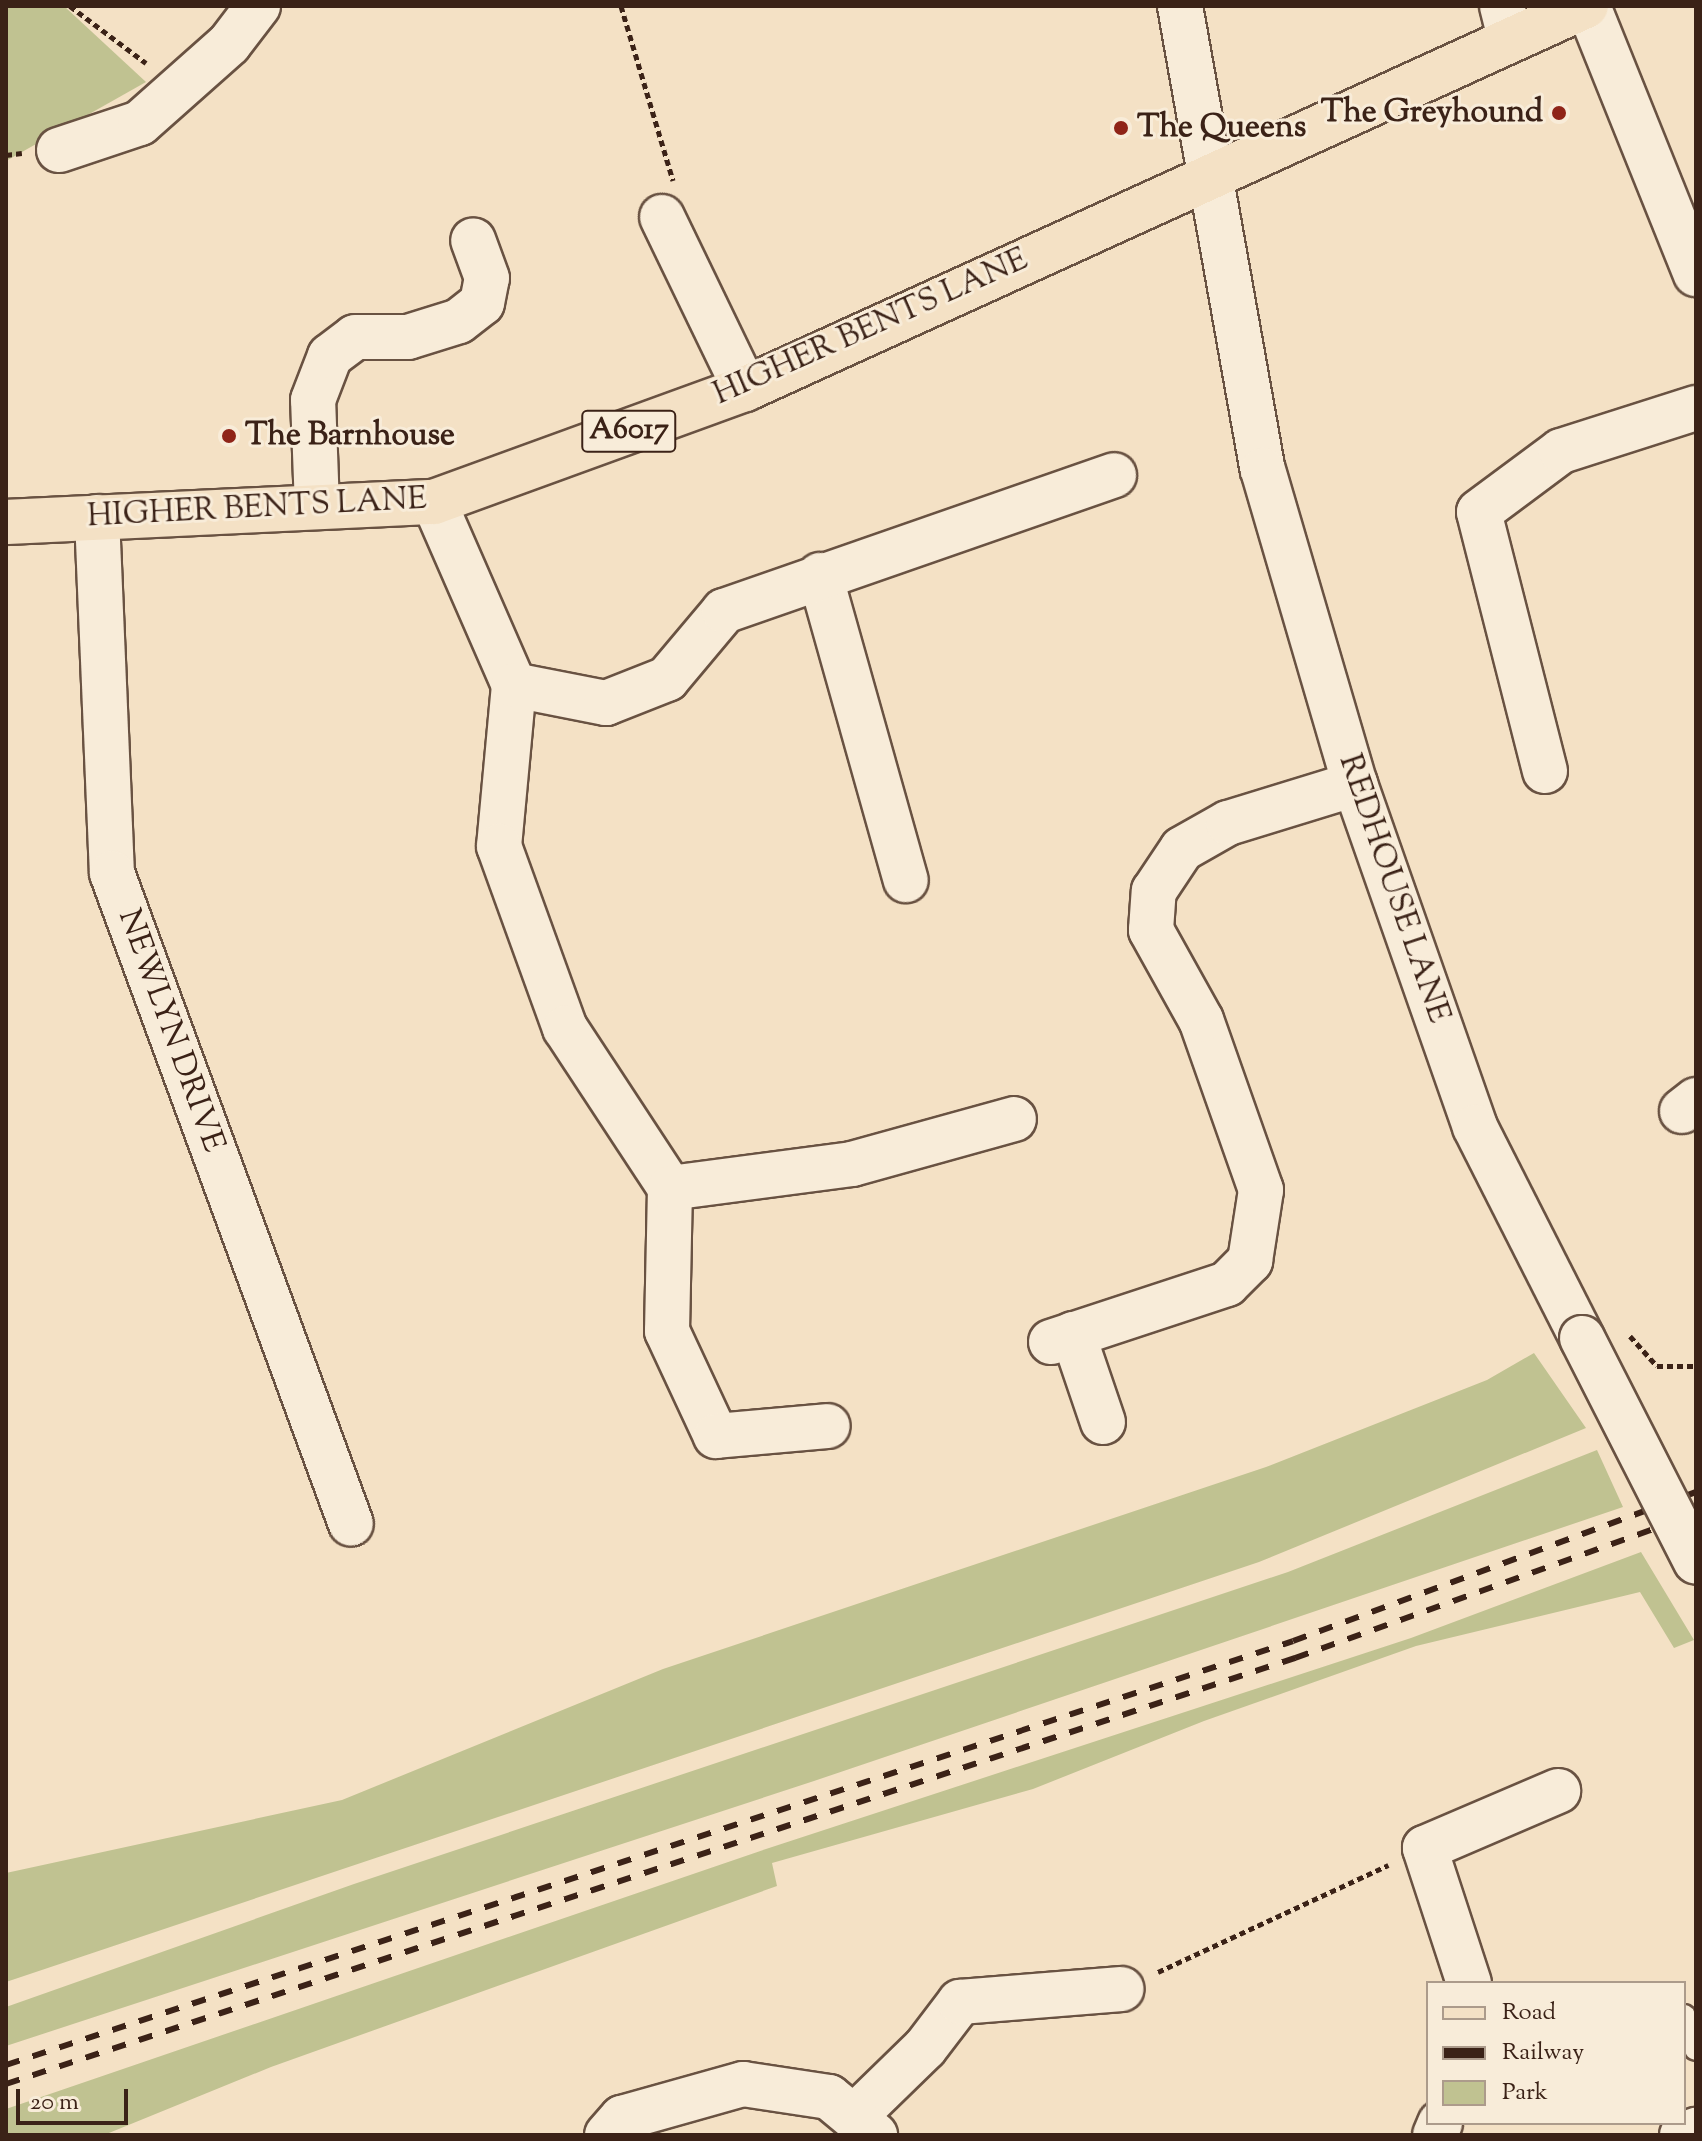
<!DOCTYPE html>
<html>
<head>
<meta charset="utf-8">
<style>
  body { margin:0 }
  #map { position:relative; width:1702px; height:2141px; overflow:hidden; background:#f4e1c5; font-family:"Sorts Mill Goudy",serif }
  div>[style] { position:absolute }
  .green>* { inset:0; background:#c0c291 }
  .path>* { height:5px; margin-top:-2.5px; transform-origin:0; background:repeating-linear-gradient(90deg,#3b2217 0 6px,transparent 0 10px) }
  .roads { filter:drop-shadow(2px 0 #695242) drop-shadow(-2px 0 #695242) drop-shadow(0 2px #695242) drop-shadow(0 -2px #695242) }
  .service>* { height:22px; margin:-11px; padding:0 11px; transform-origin:11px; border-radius:11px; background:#f8ecd9 }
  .minor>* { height:44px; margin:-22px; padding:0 22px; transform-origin:22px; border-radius:22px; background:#f8ecd9 }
  .primary>* { height:44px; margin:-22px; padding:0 22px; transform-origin:22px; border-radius:22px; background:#f4e1c5 }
  .rail>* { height:6px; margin-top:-3px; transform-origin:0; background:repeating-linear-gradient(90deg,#3b2217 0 14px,transparent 0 28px) }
  .bridges { filter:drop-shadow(2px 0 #695242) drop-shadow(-2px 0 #695242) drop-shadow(0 2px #695242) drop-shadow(0 -2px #695242) }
  .minor-bridge>* { height:44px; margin:-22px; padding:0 22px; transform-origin:22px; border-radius:22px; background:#f8ecd9 }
  .dots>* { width:22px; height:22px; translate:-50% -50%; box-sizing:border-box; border:4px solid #f8ecd9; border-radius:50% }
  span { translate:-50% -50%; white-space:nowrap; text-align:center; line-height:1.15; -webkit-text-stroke:6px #f8ecd9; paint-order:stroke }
  .shield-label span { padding:2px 6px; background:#f8ecd9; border:2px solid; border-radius:6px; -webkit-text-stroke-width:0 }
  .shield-label { font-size:30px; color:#3b2217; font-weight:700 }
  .poi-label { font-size:32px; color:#3b2217; font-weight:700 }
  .right { translate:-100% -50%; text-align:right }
  .left { translate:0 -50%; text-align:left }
  .street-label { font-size:32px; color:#3b2217 }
  .frame { position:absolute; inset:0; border:8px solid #3b2217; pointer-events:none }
  .legend { position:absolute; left:1426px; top:1981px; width:260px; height:144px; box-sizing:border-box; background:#f8ecd9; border:2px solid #ac9b8b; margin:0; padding:10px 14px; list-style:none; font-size:24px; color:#3b2217 }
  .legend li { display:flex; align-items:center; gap:16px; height:40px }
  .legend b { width:40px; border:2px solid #ac9b8b }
  .scale { position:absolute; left:16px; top:2089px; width:112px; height:36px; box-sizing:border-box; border:4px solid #3b2217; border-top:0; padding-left:10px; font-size:24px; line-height:28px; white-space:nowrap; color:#3b2217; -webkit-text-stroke:6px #f8ecd9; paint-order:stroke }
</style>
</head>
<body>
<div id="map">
  <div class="green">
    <div style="clip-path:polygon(6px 6px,64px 6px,146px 82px,6px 161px)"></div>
    <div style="clip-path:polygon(1534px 1353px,1586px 1428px,1259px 1562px,6px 1982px,6px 1873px,342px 1800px,663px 1669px,1266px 1467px,1487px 1380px)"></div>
    <div style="clip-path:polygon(1597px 1450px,1623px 1507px,814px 1781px,6px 2046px,6px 2007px,354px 1884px,1288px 1572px)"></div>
    <div style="clip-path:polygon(1641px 1552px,1694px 1640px,1674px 1648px,1640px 1592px,1416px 1646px,1204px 1721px,1033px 1789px,772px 1863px,777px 1886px,271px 2067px,104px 2135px,6px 2135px,6px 2109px,766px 1849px,1411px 1638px)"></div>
  </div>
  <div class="path">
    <div style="left:70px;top:6px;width:95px;rotate:36.9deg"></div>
    <div style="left:621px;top:6px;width:182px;rotate:73.4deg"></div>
    <div style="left:6px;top:155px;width:16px;rotate:-7deg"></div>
    <div style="left:1630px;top:1336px;width:40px;rotate:48deg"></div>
    <div style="left:1657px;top:1366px;width:39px"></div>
    <div style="left:1158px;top:1972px;width:254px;rotate:-24.9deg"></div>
  </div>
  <div class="roads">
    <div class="service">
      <div style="left:1684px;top:2016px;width:35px;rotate:70deg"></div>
    </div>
    <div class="minor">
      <div style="left:1180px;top:6px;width:471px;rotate:79.9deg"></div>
      <div style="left:1263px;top:470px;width:327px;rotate:73.7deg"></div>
      <div style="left:1355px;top:784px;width:363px;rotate:70.7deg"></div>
      <div style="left:1475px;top:1127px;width:237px;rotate:63.1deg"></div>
      <div style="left:1502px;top:6px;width:34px;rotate:76deg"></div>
      <div style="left:1588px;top:6px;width:289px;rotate:68.1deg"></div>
      <div style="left:59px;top:150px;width:85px;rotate:-18.4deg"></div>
      <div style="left:140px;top:123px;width:119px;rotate:-41.6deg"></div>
      <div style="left:229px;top:44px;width:48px;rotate:-52.7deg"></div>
      <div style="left:662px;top:217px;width:191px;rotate:64.2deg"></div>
      <div style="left:434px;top:502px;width:200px;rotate:66.4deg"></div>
      <div style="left:514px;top:685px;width:162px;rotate:95.3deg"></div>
      <div style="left:499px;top:846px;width:194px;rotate:70.1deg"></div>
      <div style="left:565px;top:1028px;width:191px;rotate:56.7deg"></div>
      <div style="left:670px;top:1188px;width:143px;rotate:91.2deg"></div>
      <div style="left:667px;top:1331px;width:116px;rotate:65deg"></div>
      <div style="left:716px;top:1436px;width:112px;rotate:-5.1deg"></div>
      <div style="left:317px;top:507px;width:107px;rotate:-92.1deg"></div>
      <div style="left:313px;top:400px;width:47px;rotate:-68.9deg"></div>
      <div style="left:330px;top:356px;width:31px;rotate:-37deg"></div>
      <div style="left:355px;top:337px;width:53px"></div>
      <div style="left:408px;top:337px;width:53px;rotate:-17.4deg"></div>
      <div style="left:459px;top:321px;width:29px;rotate:-38deg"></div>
      <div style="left:482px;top:303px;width:25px;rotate:-79deg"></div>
      <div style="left:487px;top:278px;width:40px;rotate:-110.2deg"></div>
      <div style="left:97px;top:517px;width:356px;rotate:87.6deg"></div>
      <div style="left:112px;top:873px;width:693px;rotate:69.84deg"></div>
      <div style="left:820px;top:575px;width:317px;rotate:74.3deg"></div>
      <div style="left:514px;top:685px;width:94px;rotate:11.1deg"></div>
      <div style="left:606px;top:703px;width:66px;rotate:-21.5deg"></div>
      <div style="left:667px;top:679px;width:89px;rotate:-50deg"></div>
      <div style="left:724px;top:611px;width:413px;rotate:-19.2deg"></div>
      <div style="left:1545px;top:771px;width:267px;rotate:-104.3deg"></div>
      <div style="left:1479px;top:512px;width:102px;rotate:-36.6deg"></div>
      <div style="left:1561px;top:451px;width:142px;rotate:-17.7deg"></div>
      <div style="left:1682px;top:1111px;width:18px;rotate:-38deg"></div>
      <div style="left:670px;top:1188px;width:184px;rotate:-7.5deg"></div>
      <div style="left:852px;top:1164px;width:168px;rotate:-15.5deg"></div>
      <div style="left:1073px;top:1334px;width:93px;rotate:71.2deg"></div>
      <div style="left:1051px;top:1342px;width:185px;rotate:-18.2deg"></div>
      <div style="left:1227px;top:1284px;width:33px;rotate:-45deg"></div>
      <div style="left:1250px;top:1261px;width:72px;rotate:-81.2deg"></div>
      <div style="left:1261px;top:1190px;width:180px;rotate:-109.4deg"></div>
      <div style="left:1201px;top:1020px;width:103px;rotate:-119.1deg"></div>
      <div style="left:1151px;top:930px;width:39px;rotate:-86deg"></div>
      <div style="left:1154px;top:891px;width:50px;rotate:-56.3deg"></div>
      <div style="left:1182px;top:849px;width:53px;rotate:-29.5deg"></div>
      <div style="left:1228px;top:823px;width:133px;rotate:-17.1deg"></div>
      <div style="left:1469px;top:1983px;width:142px;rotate:-108.1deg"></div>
      <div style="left:1425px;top:1848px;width:145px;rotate:-23.2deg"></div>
      <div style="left:856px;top:2115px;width:96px;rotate:-44.2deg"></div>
      <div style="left:925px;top:2048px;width:58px;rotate:-52.7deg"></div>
      <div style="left:960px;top:2002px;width:162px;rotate:-4.6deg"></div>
      <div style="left:607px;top:2135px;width:23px;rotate:-49deg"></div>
      <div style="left:622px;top:2118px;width:126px;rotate:-15.7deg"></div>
      <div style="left:743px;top:2084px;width:87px;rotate:8.6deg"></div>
      <div style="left:829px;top:2097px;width:60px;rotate:39.6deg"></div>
      <div style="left:1435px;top:2135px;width:13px;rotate:-67deg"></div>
      <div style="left:1682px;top:2135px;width:15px;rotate:-20deg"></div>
    </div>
    <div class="primary">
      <div style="left:6px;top:522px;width:428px;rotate:-2.7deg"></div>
      <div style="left:434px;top:502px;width:331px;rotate:-20deg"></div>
      <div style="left:745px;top:389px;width:924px;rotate:-24.49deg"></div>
    </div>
  </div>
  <div class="rail">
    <div style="left:6px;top:2065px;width:1355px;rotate:-18.23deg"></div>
    <div style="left:1293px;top:1641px;width:430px;rotate:-20.3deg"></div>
    <div style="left:6px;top:2084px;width:1358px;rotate:-18.29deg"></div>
    <div style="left:1295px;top:1658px;width:426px;rotate:-19.8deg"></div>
  </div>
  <div class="bridges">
    <div class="minor-bridge">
      <div style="left:1582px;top:1338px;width:251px;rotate:63deg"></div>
    </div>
  </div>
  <div class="dots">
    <div style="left:1559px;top:113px;background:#8f2418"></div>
    <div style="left:1121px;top:128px;background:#8f2418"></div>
    <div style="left:229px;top:436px;background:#8f2418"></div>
  </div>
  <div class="shield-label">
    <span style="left:629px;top:431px">A6017</span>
  </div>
  <div class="poi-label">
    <span class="right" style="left:1543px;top:113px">The Greyhound</span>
    <span class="left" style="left:1137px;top:128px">The Queens</span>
    <span class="left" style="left:245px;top:436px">The Barnhouse</span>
  </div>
  <div class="street-label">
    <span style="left:871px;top:328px;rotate:-24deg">HIGHER BENTS LANE</span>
    <span style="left:257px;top:509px;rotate:-3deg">HIGHER BENTS LANE</span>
    <span style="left:1393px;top:889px;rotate:71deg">REDHOUSE LANE</span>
    <span style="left:170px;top:1031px;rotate:70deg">NEWLYN DRIVE</span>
  </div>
  <div class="frame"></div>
  <ul class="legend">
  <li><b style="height:10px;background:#f4e1c5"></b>Road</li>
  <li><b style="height:10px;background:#3b2217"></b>Railway</li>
  <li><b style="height:22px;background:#c0c291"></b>Park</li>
  </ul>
  <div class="scale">20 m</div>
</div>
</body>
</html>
